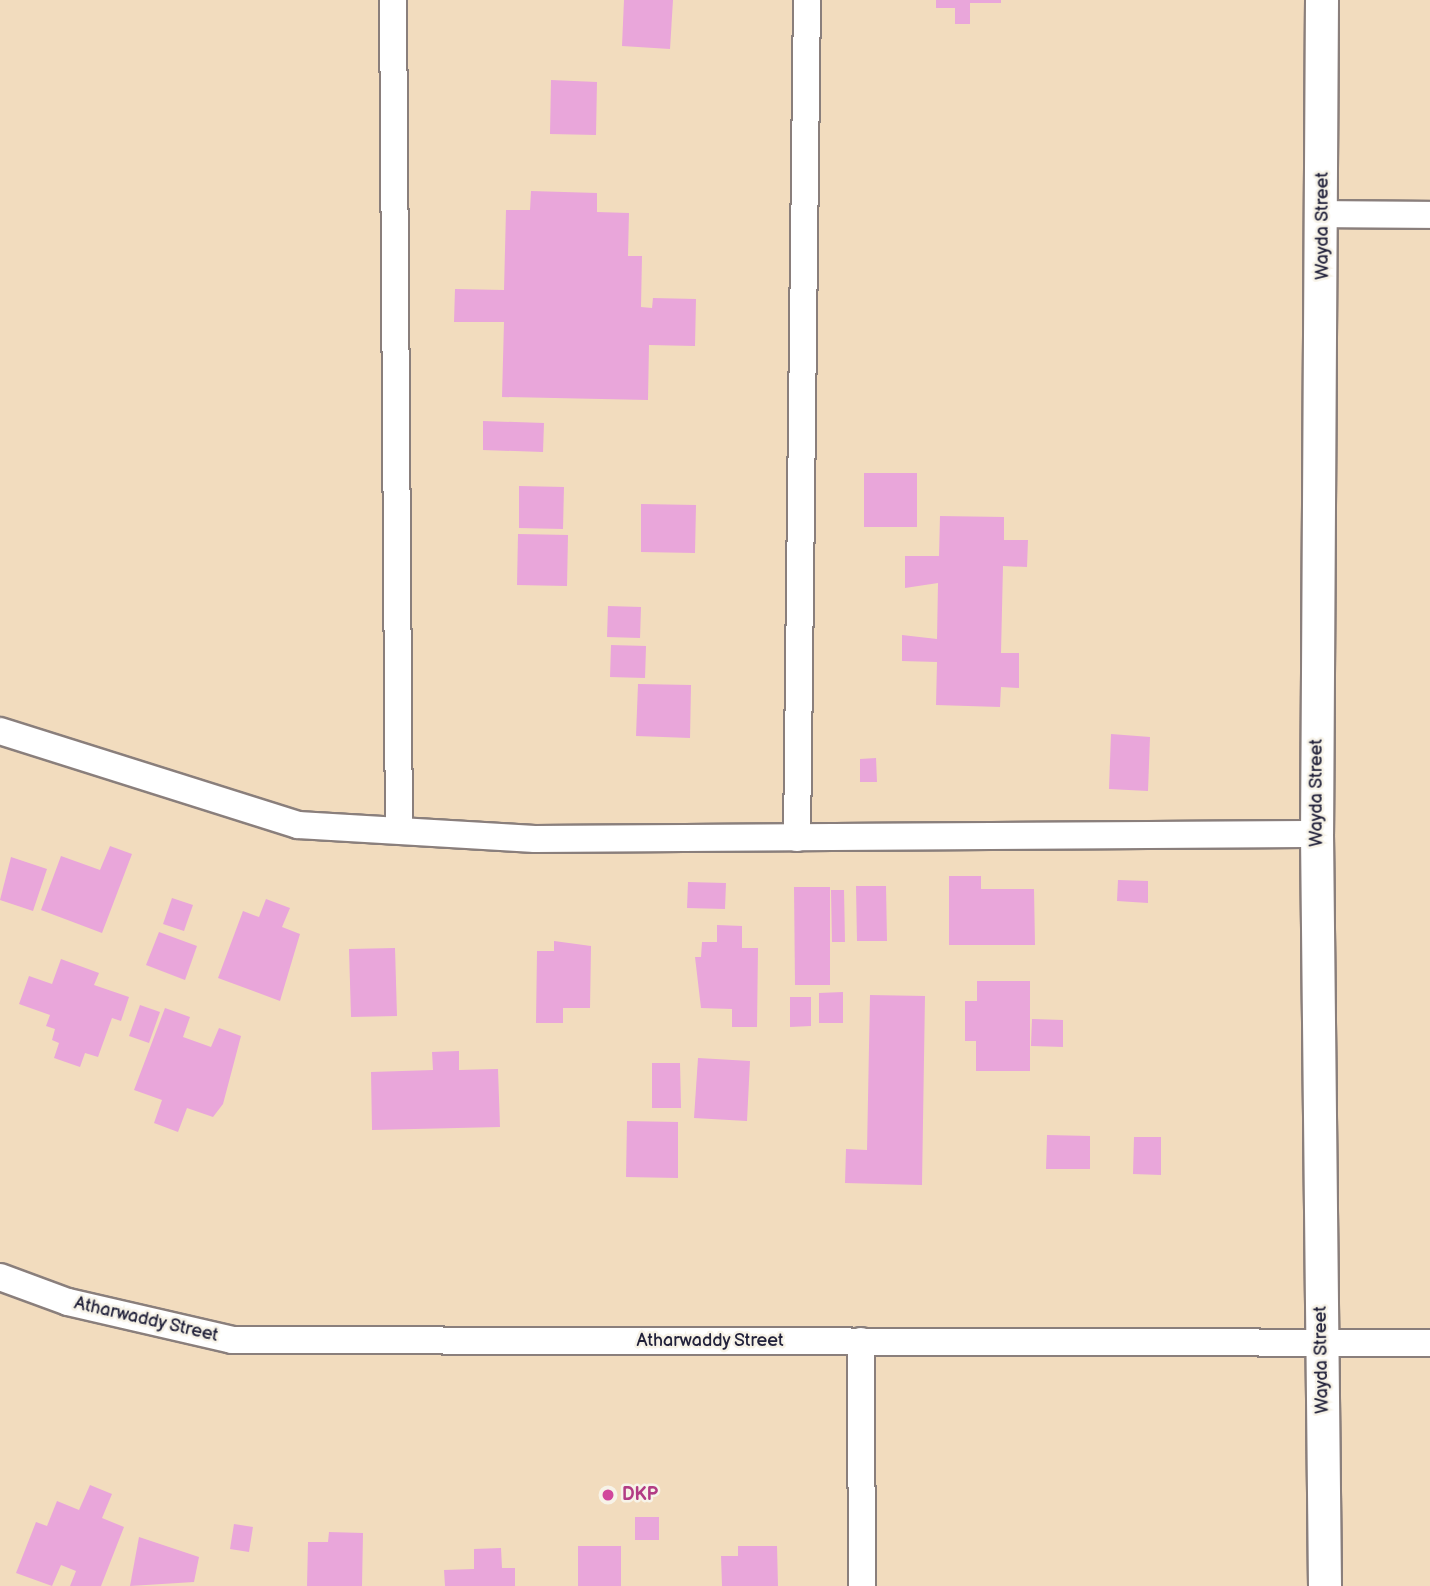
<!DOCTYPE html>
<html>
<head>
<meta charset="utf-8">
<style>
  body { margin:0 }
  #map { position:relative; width:1430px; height:1586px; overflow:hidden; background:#f2dcbe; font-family:"Balsamiq Sans",sans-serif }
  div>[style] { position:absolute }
  .building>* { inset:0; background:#e9a6da }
  .roads { filter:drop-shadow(2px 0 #8a7f7c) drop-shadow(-2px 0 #8a7f7c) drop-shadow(0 2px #8a7f7c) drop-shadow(0 -2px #8a7f7c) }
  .minor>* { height:26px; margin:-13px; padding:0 13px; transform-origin:13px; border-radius:13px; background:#fff }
  .tertiary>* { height:32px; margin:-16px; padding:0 16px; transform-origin:16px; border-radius:16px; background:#fff }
  .dots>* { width:19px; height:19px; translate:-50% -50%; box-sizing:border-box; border:4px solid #f7f3e8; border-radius:50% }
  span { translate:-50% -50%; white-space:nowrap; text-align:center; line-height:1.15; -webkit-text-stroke:5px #f7f3e8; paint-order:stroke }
  .street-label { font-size:18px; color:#22223b }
  .hotel-label { font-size:18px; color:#b23c85; font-weight:700 }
  .left { translate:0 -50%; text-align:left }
</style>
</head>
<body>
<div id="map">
  <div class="building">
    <div style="clip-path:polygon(624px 0,673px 0,670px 49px,622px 46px)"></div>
    <div style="clip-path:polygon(936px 0,1001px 0,1001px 3px,970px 3px,970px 24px,955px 24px,955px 8px,936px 8px)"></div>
    <div style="clip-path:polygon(551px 80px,597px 82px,596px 135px,550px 134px)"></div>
    <div style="clip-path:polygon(531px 191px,597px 193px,597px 212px,629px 213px,628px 256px,642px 256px,641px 307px,652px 308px,653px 298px,696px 299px,695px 346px,649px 345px,648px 400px,502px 397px,504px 322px,454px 322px,455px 289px,504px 290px,506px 210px,530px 210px)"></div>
    <div style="clip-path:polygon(483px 421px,544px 423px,543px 452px,483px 450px)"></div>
    <div style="clip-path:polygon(864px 473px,917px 473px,917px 527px,864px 527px)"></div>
    <div style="clip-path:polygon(519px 486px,564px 487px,563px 529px,519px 528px)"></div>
    <div style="clip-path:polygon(641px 504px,696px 505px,695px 553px,641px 552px)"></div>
    <div style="clip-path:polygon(940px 516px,1004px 517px,1004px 540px,1028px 540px,1027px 567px,1003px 566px,1001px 653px,1019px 653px,1019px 688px,1001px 687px,1000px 707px,936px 705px,937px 662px,902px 661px,902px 635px,937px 639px,938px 583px,905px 588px,905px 556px,939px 556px)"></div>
    <div style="clip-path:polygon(518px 534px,568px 535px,567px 586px,517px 585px)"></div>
    <div style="clip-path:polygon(608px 606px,641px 607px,640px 638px,607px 637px)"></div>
    <div style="clip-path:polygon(611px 645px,646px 646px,645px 678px,610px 677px)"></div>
    <div style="clip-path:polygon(638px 684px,691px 685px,690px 738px,636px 736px)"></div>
    <div style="clip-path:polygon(1111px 734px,1150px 737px,1148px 791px,1109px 789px)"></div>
    <div style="clip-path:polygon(876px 758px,877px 782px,860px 782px,860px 759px)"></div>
    <div style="clip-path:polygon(110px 846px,132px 854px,102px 933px,41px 910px,61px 856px,100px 870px)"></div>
    <div style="clip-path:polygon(11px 857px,47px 869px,33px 911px,0 900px)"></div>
    <div style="clip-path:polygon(949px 876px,981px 876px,981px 889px,1034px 889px,1035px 945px,949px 945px)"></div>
    <div style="clip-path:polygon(1118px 880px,1148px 881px,1148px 903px,1117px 901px)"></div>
    <div style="clip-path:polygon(688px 882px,726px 883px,725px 909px,687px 908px)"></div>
    <div style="clip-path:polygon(856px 886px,886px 886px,887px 941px,857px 941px)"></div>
    <div style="clip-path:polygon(794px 887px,830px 887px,830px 985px,795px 985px)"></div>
    <div style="clip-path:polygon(831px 890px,844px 890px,845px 942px,832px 942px)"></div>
    <div style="clip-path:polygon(172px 898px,193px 905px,184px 931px,163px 924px)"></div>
    <div style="clip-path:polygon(266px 899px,290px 908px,282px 927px,300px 934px,280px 1001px,218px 978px,243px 911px,259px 917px)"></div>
    <div style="clip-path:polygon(717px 925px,742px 926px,742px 948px,758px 948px,757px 1027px,732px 1027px,732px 1009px,701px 1008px,695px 957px,701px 957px,702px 942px,717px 942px)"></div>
    <div style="clip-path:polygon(159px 932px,197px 946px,185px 980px,146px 965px)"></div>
    <div style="clip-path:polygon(554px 941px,591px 946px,590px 1008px,563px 1008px,563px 1023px,536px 1023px,537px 951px,554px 951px)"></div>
    <div style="clip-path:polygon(395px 948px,397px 1016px,351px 1017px,349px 949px)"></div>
    <div style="clip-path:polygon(61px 959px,99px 973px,94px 985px,129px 997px,121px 1021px,112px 1018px,98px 1057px,85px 1053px,80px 1067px,54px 1058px,59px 1043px,52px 1040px,55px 1029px,46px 1026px,50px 1015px,19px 1004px,29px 976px,52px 984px)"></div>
    <div style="clip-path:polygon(977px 981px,1030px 981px,1030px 1071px,976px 1071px,976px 1041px,965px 1041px,965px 1001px,977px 1001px)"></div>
    <div style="clip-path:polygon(843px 992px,843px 1023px,819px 1023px,819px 993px)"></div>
    <div style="clip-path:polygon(870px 995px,925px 996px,922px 1185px,845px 1183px,846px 1149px,867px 1150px)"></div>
    <div style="clip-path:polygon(790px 997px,811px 997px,811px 1026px,790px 1027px)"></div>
    <div style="clip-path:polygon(140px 1005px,160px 1012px,149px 1043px,129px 1036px)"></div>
    <div style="clip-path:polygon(165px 1008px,190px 1017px,183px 1037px,211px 1047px,219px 1028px,241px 1036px,223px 1104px,213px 1117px,187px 1108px,178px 1132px,154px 1123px,162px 1100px,134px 1090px)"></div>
    <div style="clip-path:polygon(1032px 1019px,1063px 1020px,1063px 1047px,1031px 1046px)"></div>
    <div style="clip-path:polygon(459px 1051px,459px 1070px,498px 1069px,500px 1127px,372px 1130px,371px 1072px,433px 1070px,432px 1052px)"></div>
    <div style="clip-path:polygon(698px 1058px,750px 1061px,747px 1121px,694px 1118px)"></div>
    <div style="clip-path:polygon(652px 1063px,680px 1063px,681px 1108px,652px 1108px)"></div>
    <div style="clip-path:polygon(627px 1121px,678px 1122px,678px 1178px,626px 1177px)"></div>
    <div style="clip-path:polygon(1047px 1135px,1090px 1136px,1090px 1169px,1046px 1169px)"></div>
    <div style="clip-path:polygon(1134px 1137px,1161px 1137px,1161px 1175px,1133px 1174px)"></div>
    <div style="clip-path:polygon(90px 1485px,112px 1494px,102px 1518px,124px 1527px,101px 1586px,70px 1586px,76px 1571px,61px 1565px,52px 1586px,16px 1573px,36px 1522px,47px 1526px,57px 1501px,79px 1510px)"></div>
    <div style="clip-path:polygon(635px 1517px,659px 1517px,659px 1540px,635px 1540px)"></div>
    <div style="clip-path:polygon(234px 1524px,253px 1527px,249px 1552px,230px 1549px)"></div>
    <div style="clip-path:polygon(329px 1532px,363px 1533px,362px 1586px,307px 1586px,308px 1542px,328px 1542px)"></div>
    <div style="clip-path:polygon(139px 1537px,199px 1557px,194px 1582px,130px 1586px)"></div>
    <div style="clip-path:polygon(578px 1546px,621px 1546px,621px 1586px,578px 1586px)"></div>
    <div style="clip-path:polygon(738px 1546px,777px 1546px,778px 1586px,722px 1586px,721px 1556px,738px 1556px)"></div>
    <div style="clip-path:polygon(501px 1548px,502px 1568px,515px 1568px,515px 1586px,445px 1586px,444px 1570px,474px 1569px,474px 1549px)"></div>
  </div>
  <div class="roads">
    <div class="minor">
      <div style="left:393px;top:0;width:830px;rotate:89.59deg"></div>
      <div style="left:1323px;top:214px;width:107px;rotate:0.5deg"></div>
      <div style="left:0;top:731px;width:312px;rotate:17.5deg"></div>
      <div style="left:298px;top:825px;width:237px;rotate:3.4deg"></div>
      <div style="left:535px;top:839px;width:782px;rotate:-0.37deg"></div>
      <div style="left:797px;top:838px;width:838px;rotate:-89.32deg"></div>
      <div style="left:0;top:1277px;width:72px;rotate:20.2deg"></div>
      <div style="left:68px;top:1302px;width:168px;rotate:13deg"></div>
      <div style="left:232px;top:1340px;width:1198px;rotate:0.14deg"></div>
      <div style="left:861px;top:1341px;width:245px;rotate:89.8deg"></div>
    </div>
    <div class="tertiary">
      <div style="left:1322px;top:0;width:834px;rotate:90.34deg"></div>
      <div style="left:1317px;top:834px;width:752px;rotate:89.39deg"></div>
    </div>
  </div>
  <div class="dots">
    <div style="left:608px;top:1495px;background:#d1479c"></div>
  </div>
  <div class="street-label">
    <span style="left:1323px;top:226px;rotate:-90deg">Wayda Street</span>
    <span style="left:1317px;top:793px;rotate:-90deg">Wayda Street</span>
    <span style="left:146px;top:1320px;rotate:13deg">Atharwaddy Street</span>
    <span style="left:710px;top:1341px">Atharwaddy Street</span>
    <span style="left:1322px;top:1360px;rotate:-91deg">Wayda Street</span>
  </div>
  <div class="hotel-label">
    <span class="left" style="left:622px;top:1495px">DKP</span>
  </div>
</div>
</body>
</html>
